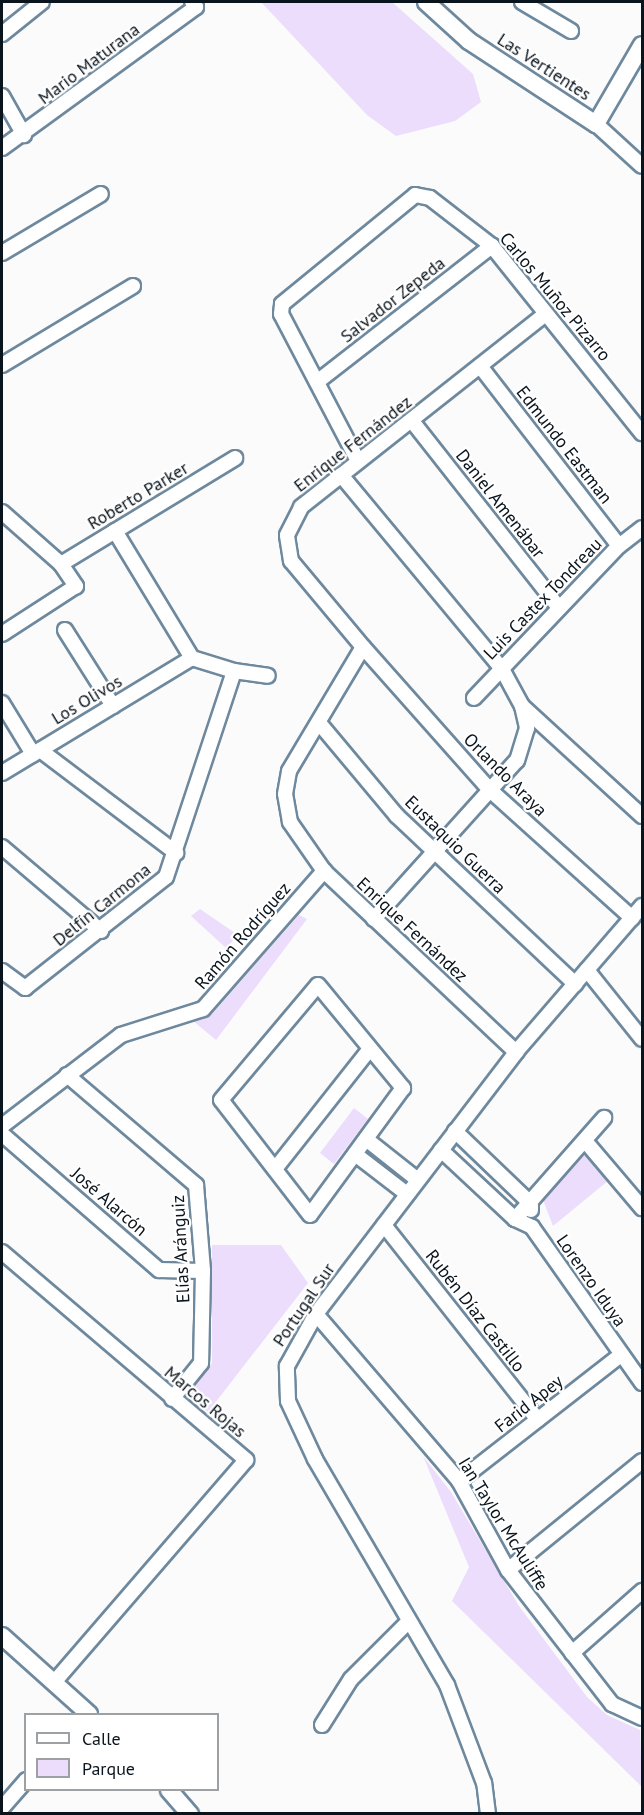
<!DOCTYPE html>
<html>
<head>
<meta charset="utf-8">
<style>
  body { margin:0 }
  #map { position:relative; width:644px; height:1815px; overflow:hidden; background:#fbfbfb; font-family:"PT Sans",sans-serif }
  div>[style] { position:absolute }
  .green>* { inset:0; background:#ecddfc }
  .roads { filter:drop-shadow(2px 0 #6e899e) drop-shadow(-2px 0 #6e899e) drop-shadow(0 2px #6e899e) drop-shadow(0 -2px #6e899e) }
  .minor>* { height:14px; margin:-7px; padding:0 7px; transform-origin:7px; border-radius:7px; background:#fff }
  .tertiary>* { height:16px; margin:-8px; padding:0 8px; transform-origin:8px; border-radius:8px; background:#fff }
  span { translate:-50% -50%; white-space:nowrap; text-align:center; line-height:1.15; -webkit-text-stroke:4.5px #fff; paint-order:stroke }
  .street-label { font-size:18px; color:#0a141c }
  .frame { position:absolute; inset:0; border:3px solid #0a141c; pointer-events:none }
  .legend { position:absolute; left:24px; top:1713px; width:195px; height:78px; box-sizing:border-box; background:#fff; border:2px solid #9da1a4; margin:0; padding:8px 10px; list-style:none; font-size:18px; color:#0a141c }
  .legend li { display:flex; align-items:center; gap:12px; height:30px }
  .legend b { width:30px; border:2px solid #9da1a4 }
</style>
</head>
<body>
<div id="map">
  <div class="green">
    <div style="clip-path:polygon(261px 2px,392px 2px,473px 74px,481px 102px,455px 121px,396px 136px,367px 115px)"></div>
    <div style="clip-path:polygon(200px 909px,238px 935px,226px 948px,191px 916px)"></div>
    <div style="clip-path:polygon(299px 915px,307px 919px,216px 1040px,193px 1021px,214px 1012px)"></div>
    <div style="clip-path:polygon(354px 1108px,368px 1119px,334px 1164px,320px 1153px)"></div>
    <div style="clip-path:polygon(585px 1155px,609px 1180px,553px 1226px,543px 1200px)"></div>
    <div style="clip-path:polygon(212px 1245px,281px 1245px,308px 1283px,208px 1412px,187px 1396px,212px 1363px)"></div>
    <div style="clip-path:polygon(423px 1456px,451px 1492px,519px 1606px,587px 1697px,607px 1715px,640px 1730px,642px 1787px,452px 1601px,469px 1567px)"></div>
  </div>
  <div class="roads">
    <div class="minor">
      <div style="left:522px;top:2px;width:57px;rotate:30.6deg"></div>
      <div style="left:2px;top:34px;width:51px;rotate:-38.7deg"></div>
      <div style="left:2px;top:96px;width:45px;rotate:60.6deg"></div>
      <div style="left:596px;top:124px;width:62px;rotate:42.4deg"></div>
      <div style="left:2px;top:148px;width:240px;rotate:-36deg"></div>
      <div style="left:196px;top:7px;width:6px;rotate:-129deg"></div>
      <div style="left:2px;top:253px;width:115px;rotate:-30.8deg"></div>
      <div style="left:2px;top:365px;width:153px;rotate:-31.1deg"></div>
      <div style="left:480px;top:366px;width:227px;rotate:52.3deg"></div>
      <div style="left:317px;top:382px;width:222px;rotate:-37.9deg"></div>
      <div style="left:412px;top:421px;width:238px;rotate:51.8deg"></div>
      <div style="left:358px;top:461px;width:166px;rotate:-117.6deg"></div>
      <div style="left:281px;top:314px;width:10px;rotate:-84deg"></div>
      <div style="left:282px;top:304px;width:172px;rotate:-39.3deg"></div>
      <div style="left:415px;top:195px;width:15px;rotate:11deg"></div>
      <div style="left:430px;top:198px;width:78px;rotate:37.7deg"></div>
      <div style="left:492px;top:246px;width:240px;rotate:51.3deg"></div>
      <div style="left:341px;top:475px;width:252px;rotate:50.3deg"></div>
      <div style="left:502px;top:669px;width:42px;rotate:61.6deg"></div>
      <div style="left:522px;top:706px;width:23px;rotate:77deg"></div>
      <div style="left:527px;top:728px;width:34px;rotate:107deg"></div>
      <div style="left:517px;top:760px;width:214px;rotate:132deg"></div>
      <div style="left:2px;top:512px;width:79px;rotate:41.4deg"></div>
      <div style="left:61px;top:564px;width:27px;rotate:56deg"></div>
      <div style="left:76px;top:586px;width:88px;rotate:147deg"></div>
      <div style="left:115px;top:531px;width:149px;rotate:58.8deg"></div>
      <div style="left:61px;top:564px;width:204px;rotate:-31.3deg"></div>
      <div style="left:65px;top:630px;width:90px;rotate:57.7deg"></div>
      <div style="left:363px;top:647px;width:193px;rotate:48.4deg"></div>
      <div style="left:491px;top:791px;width:190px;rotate:42deg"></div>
      <div style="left:234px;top:671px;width:34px;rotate:8deg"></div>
      <div style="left:474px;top:698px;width:210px;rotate:-46.4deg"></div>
      <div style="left:619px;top:546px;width:29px;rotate:-38deg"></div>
      <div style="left:2px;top:703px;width:60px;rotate:58.7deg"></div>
      <div style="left:522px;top:706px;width:163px;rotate:42.5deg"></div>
      <div style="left:320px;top:724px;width:120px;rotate:50.1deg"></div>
      <div style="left:397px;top:816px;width:245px;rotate:43.3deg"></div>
      <div style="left:40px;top:750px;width:171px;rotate:37.1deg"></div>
      <div style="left:2px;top:773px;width:222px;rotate:-31.2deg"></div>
      <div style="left:2px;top:847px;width:130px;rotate:40.3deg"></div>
      <div style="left:587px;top:970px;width:88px;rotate:51.4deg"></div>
      <div style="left:2px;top:971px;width:29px;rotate:36deg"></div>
      <div style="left:25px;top:988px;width:179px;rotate:-38.2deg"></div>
      <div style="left:166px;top:877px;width:217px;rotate:-71.7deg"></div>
      <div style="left:234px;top:671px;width:44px;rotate:-162.8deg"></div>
      <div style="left:318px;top:985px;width:134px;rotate:50.5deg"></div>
      <div style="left:403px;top:1088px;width:157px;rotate:126.2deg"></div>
      <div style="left:310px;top:1215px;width:145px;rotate:-127.7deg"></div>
      <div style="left:221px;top:1100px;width:150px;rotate:-49.9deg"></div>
      <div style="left:516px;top:1052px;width:264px;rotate:-136.7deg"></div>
      <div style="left:324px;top:871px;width:60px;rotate:-124.8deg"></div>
      <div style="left:290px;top:822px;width:28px;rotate:-100deg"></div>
      <div style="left:285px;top:794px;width:23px;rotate:-80deg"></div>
      <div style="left:289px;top:771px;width:144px;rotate:-59.2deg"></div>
      <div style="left:363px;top:647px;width:112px;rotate:-129.9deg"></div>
      <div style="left:291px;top:561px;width:26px;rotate:-99deg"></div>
      <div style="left:287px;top:535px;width:31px;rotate:-63deg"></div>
      <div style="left:301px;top:507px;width:311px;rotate:-38.3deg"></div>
      <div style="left:67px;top:1075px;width:170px;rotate:40.5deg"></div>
      <div style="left:196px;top:1185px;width:86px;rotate:85.3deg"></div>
      <div style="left:203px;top:1271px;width:92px;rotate:91.2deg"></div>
      <div style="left:201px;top:1363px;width:46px;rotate:128.9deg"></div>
      <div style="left:2px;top:1126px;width:150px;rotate:-37.4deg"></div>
      <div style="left:121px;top:1035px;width:86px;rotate:-17.6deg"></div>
      <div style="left:203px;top:1009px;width:184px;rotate:-48.8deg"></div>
      <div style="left:455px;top:1131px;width:105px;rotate:43.8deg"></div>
      <div style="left:531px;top:1204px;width:6px;rotate:90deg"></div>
      <div style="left:2px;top:1134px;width:208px;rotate:40.9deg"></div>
      <div style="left:159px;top:1270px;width:44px;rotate:1.3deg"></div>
      <div style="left:366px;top:1139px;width:66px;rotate:38.3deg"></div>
      <div style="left:586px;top:1142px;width:87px;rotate:49.7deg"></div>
      <div style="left:441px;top:1150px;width:101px;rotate:43deg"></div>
      <div style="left:515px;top:1219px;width:19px;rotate:25deg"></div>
      <div style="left:532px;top:1227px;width:191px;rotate:54.8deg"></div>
      <div style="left:355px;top:1154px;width:66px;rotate:37.6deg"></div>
      <div style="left:275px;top:1169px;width:152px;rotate:-51.7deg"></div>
      <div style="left:515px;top:1219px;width:135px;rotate:-48.6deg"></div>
      <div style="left:384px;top:1225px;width:248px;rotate:51.7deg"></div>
      <div style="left:2px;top:1252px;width:321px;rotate:40.4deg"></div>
      <div style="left:246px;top:1460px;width:292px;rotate:130.8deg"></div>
      <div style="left:316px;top:1314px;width:220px;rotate:49.4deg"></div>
      <div style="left:459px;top:1481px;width:102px;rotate:61.2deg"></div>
      <div style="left:508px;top:1570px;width:170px;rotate:52.2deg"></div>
      <div style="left:612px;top:1704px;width:33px;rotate:25deg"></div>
      <div style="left:459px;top:1481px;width:205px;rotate:-37.9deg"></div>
      <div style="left:508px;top:1570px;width:173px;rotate:-39.1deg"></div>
      <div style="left:572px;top:1653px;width:94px;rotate:-41.5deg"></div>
      <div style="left:322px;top:1725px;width:54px;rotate:-57.8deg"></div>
      <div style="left:351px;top:1679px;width:79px;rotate:-45deg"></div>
      <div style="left:2px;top:1808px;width:37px;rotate:-49deg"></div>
      <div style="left:488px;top:1814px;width:31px;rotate:-97deg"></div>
      <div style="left:484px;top:1783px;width:105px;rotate:-110.7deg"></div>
      <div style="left:447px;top:1685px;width:262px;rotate:-120.3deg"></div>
      <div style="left:315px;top:1459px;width:64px;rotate:-115deg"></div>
      <div style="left:288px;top:1401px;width:35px;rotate:-92deg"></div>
      <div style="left:287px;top:1366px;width:60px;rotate:-60.9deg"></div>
      <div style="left:316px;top:1314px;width:330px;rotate:-52.6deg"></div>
      <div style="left:516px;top:1052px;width:193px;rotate:-49.2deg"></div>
    </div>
    <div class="tertiary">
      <div style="left:426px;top:2px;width:58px;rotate:42.2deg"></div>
      <div style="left:469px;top:41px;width:152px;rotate:33.2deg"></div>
      <div style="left:596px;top:124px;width:91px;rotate:-59.8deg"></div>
      <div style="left:2px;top:1636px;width:117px;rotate:41.9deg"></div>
      <div style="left:169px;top:1790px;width:32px;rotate:49deg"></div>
    </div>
  </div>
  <div class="street-label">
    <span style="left:89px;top:64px;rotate:-37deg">Mario Maturana</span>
    <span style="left:544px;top:67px;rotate:33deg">Las Vertientes</span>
    <span style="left:555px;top:297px;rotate:50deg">Carlos Muñoz Pizarro</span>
    <span style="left:393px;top:300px;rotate:-38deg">Salvador Zepeda</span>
    <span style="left:353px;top:444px;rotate:-38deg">Enrique Fernández</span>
    <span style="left:564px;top:445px;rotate:52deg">Edmundo Eastman</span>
    <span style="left:138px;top:496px;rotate:-31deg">Roberto Parker</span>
    <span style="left:500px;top:504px;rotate:52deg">Daniel Amenábar</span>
    <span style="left:543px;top:599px;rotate:-46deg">Luis Castex Tondreau</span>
    <span style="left:87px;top:700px;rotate:-31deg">Los Olivos</span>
    <span style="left:505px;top:775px;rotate:45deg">Orlando Araya</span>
    <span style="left:455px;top:845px;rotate:44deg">Eustaquio Guerra</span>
    <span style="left:102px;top:905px;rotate:-39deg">Delfín Carmona</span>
    <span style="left:412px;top:930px;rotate:43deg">Enrique Fernández</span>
    <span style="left:243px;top:936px;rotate:-49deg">Ramón Rodríguez</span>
    <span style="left:109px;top:1202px;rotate:41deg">José Alarcón</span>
    <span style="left:181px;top:1249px;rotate:-93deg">Elías Aránguiz</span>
    <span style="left:591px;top:1281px;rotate:55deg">Lorenzo Iduya</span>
    <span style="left:304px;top:1305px;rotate:-56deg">Portugal Sur</span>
    <span style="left:475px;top:1311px;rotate:52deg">Rubén Díaz Castillo</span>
    <span style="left:205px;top:1402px;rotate:40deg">Marcos Rojas</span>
    <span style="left:529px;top:1404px;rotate:-38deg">Farid Apey</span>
    <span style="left:503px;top:1524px;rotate:58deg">Ian Taylor McAuliffe</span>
  </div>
  <div class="frame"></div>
  <ul class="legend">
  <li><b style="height:8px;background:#fff"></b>Calle</li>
  <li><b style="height:16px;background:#ecddfc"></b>Parque</li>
  </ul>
</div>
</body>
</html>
